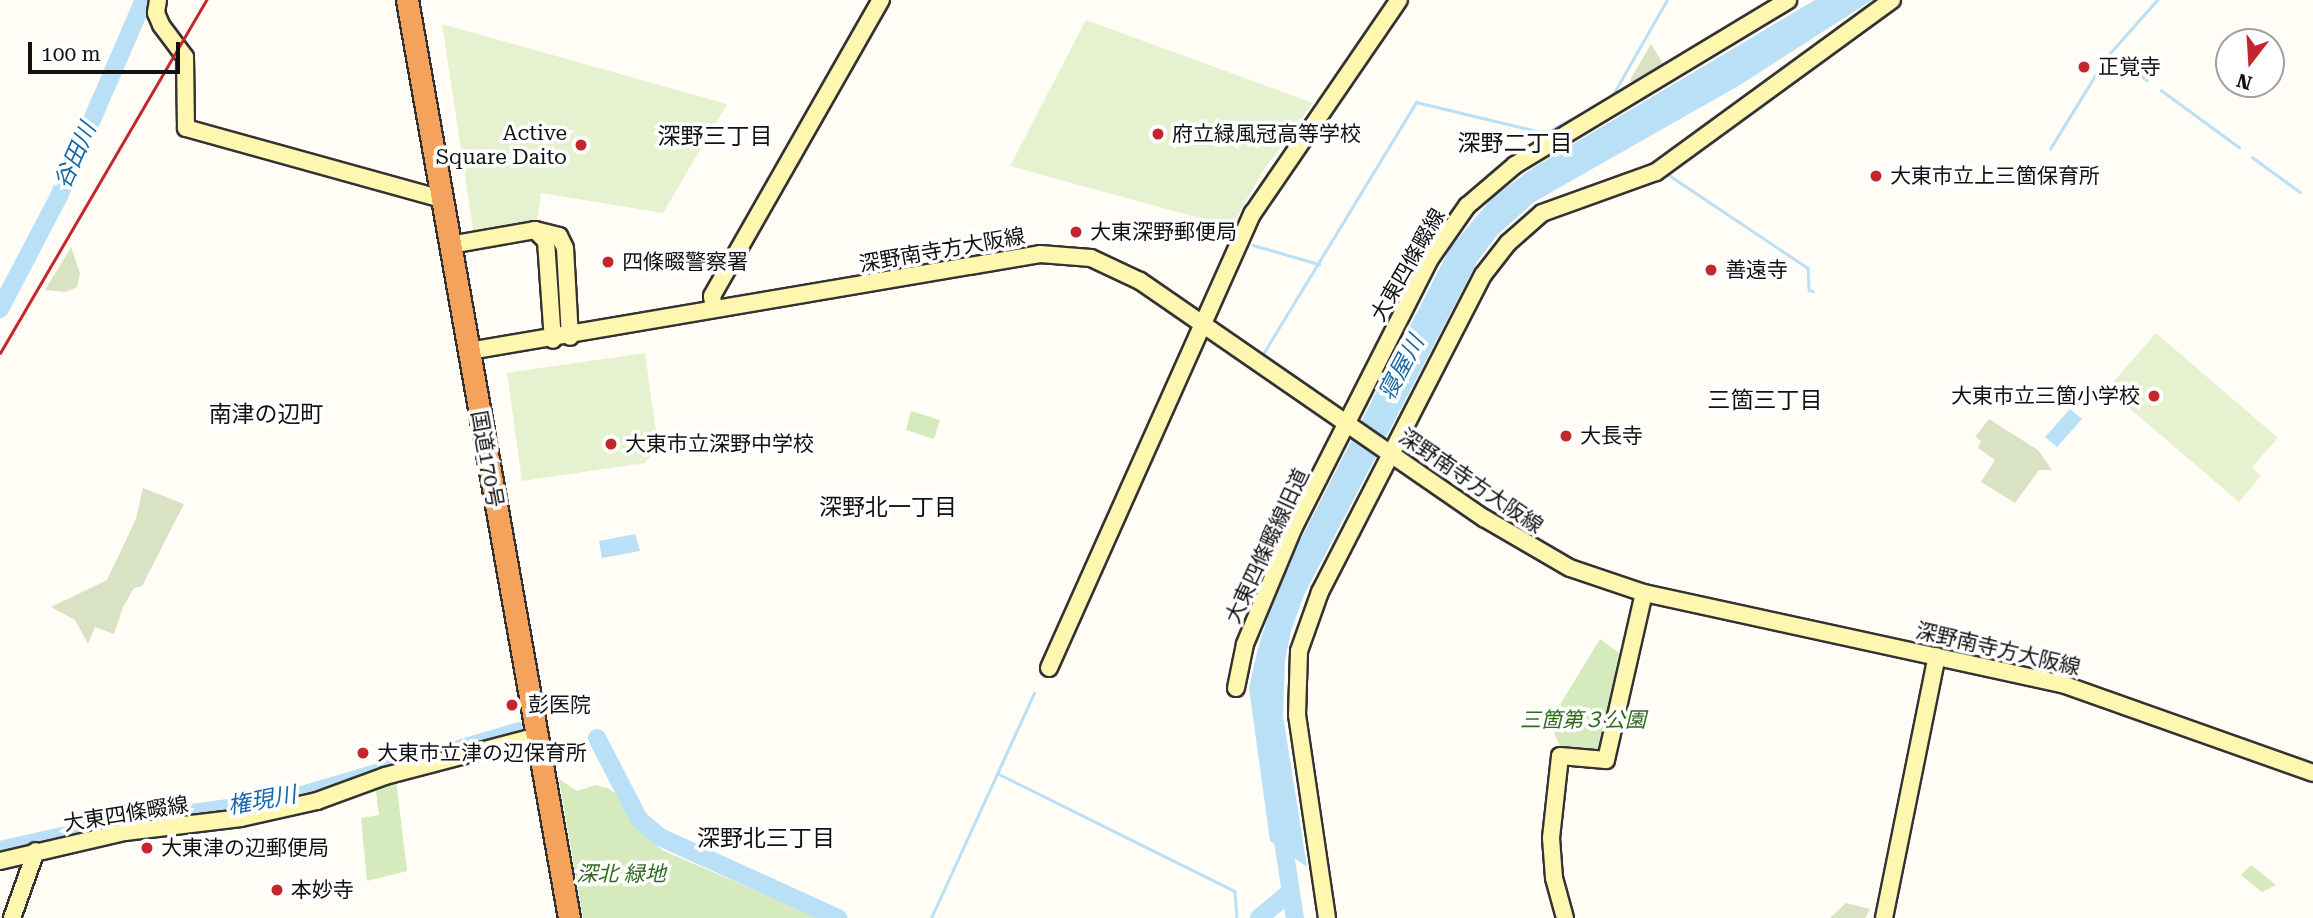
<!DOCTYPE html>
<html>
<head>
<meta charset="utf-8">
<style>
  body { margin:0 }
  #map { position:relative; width:2313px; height:918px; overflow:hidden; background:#fffdf5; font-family:"Roboto Serif","Noto Sans JP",serif }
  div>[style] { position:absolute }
  .green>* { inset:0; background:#d5ebbd }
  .cemetery>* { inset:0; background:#d9e3c4 }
  .pitch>* { inset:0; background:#e6f2cf }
  .water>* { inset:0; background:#b9e0f7 }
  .stream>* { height:2.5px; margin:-1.25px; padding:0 1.25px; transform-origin:1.25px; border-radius:1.25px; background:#b9e0f7 }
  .river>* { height:18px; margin:-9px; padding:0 9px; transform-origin:9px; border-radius:9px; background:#b9e0f7 }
  .roads { filter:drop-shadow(2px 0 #333) drop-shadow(-2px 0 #333) drop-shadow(0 2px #333) drop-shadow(0 -2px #333) }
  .secondary>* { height:16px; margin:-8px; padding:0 8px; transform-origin:8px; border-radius:8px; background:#fff6b0 }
  .highway>* { height:21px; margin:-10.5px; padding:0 10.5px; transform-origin:10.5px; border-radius:10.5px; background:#f5a25d }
  .rail>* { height:2.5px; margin:-1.25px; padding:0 1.25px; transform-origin:1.25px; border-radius:1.25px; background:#c4262e }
  .dots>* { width:19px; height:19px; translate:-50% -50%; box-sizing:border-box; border:4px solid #fff; border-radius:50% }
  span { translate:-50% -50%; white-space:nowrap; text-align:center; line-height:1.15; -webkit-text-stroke:7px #fff; paint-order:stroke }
  .poi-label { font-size:21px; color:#111 }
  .left { translate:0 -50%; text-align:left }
  .right { translate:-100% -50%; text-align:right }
  .street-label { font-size:21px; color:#111 }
  .park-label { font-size:21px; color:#2f6b1f; font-style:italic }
  .neighbourhood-label { font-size:23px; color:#111 }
  .water-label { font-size:23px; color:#1768a6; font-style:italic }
  .north { position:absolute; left:2215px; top:28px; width:70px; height:70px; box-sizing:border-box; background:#fff; border:2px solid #a0a0a0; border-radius:50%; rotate:197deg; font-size:19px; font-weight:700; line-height:28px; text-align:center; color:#111 }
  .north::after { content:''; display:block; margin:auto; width:24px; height:32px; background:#c4262e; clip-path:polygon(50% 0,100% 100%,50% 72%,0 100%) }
  .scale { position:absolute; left:28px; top:42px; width:152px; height:32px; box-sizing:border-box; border:4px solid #111; border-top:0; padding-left:9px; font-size:21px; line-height:24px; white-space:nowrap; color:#111; -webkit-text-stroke:5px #fff; paint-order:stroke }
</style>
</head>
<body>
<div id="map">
  <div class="green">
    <div style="clip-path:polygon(911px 411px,940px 420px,934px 439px,906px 430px)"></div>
    <div style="clip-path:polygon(1600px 639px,1626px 658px,1603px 749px,1596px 752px,1561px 748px,1554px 734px,1561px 703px)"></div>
    <div style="clip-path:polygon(559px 779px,577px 791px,596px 785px,607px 788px,617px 794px,648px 839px,664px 851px,820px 918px,583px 918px)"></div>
    <div style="clip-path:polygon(396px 780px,407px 871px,367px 881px,361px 818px,379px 815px,375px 785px)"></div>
    <div style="clip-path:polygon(2251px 865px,2276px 885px,2262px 892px,2241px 875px)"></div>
  </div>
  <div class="cemetery">
    <div style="clip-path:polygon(1651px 44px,1667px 70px,1638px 87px,1630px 80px)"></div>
    <div style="clip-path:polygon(71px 247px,80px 273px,77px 287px,66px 292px,45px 290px)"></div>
    <div style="clip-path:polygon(1989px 419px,2038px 450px,2052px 470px,2039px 470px,2015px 503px,1981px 482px,1995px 460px,1978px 448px,1981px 441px,1975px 437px)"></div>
    <div style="clip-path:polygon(143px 488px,184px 504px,142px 586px,134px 588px,123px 607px,114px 634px,95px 627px,88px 644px,75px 620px,51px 607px,107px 580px,136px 519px)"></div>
    <div style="clip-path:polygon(1846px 903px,1870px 909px,1865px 918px,1830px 918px)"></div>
  </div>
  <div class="pitch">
    <div style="clip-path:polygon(1086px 20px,1313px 103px,1263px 171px,1234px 222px,1218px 223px,1010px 166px)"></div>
    <div style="clip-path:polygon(442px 24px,727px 104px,663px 213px,541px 193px,537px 222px,474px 235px)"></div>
    <div style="clip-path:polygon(2156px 333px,2278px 438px,2252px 467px,2261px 476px,2239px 502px,2107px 389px)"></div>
    <div style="clip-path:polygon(645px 353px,658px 446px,645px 463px,522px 481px,507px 373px)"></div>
  </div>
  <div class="water">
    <div style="clip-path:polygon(1815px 0,1872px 0,1740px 85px,1534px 202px,1497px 235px,1477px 262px,1304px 595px,1291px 631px,1285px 660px,1283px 716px,1307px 867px,1270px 841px,1249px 688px,1258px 648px,1280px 580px,1450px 248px,1494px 196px,1536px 166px)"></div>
    <div style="clip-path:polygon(2070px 409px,2082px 419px,2057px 447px,2045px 437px)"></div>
    <div style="clip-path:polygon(635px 534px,640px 551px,602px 558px,599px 541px)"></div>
  </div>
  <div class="stream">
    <div style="left:2110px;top:53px;width:71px;rotate:-48.4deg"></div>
    <div style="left:2119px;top:59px;width:35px;rotate:37deg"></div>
    <div style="left:2161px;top:90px;width:97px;rotate:36.2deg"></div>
    <div style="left:2050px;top:149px;width:100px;rotate:-58.5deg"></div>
    <div style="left:2252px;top:157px;width:59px;rotate:36.1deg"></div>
    <div style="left:1666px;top:173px;width:171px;rotate:33.8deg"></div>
    <div style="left:1808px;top:268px;width:22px;rotate:87deg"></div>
    <div style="left:1809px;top:290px;width:4px;rotate:14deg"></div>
    <div style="left:1253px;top:245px;width:69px;rotate:16.1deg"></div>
    <div style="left:1263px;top:354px;width:295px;rotate:-58.7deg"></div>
    <div style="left:1416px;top:102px;width:133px;rotate:13.5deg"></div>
    <div style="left:1545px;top:133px;width:75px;rotate:-27.9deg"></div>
    <div style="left:1611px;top:98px;width:113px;rotate:-60.3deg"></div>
    <div style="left:999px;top:774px;width:263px;rotate:26.4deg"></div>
    <div style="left:1235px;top:891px;width:27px;rotate:86deg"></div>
    <div style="left:931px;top:918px;width:247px;rotate:-65.4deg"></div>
  </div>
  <div class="river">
    <div style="left:0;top:309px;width:127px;rotate:-62.4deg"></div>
    <div style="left:59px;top:196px;width:214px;rotate:-66.6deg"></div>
    <div style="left:597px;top:738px;width:91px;rotate:62.6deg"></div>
    <div style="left:639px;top:819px;width:28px;rotate:41deg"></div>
    <div style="left:660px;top:837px;width:196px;rotate:24.5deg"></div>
    <div style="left:1281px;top:828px;width:91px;rotate:81.2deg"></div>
    <div style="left:0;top:850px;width:123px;rotate:-12.7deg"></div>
    <div style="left:120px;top:823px;width:167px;rotate:-7.9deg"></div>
    <div style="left:285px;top:800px;width:244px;rotate:-16.4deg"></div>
    <div style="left:1259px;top:918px;width:40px;rotate:-40deg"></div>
  </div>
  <div class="roads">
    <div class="secondary">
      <div style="left:158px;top:0;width:13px;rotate:99deg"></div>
      <div style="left:156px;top:13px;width:13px;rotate:67deg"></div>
      <div style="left:161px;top:25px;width:40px;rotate:53deg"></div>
      <div style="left:185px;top:57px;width:71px;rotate:89.2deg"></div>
      <div style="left:186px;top:128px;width:266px;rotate:15.5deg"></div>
      <div style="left:535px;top:230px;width:16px;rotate:45deg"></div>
      <div style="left:546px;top:241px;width:99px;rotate:86deg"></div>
      <div style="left:450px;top:245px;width:86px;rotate:-10deg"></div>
      <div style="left:535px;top:230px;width:25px;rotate:14deg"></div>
      <div style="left:559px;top:236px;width:13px;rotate:63deg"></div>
      <div style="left:565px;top:248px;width:89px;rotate:86.8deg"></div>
      <div style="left:714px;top:309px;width:13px;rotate:-99deg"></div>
      <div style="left:712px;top:296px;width:341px;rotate:-60.3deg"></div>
      <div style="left:469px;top:351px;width:579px;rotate:-9.64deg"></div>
      <div style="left:1040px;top:254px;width:51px;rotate:4.5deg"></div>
      <div style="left:1091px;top:258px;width:54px;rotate:25.1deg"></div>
      <div style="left:1140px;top:281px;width:418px;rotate:34.6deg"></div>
      <div style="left:1484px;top:518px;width:99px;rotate:30.2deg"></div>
      <div style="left:1570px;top:568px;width:78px;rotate:18.7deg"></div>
      <div style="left:1644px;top:593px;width:428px;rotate:12.3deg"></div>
      <div style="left:2062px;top:684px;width:266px;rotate:19.5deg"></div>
      <div style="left:1049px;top:668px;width:499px;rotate:-65.9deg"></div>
      <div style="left:1253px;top:213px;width:258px;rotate:-55.6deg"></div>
      <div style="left:1236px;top:688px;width:45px;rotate:-78.4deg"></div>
      <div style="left:1245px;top:644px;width:127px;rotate:-67.3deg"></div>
      <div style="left:1294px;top:527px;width:301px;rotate:-63.1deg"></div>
      <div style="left:1430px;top:259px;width:65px;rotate:-55.1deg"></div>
      <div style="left:1467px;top:206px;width:63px;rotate:-40.5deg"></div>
      <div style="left:1515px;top:165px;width:319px;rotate:-31.1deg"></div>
      <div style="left:0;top:861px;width:128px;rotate:-13.1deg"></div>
      <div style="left:125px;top:832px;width:117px;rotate:-6.9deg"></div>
      <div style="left:241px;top:818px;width:78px;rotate:-12.6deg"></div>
      <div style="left:317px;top:801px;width:72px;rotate:-20.2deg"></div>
      <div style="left:385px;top:776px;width:154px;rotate:-14.7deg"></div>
      <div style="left:12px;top:918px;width:71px;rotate:-70.3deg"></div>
      <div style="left:1327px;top:918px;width:205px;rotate:-98.4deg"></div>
      <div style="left:1297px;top:715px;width:64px;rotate:-88.2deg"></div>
      <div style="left:1299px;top:651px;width:63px;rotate:-70.4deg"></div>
      <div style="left:1320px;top:592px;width:356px;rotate:-62.8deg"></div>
      <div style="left:1483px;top:275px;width:41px;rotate:-52deg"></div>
      <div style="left:1508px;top:243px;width:45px;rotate:-41.4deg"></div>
      <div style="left:1542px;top:213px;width:121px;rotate:-19.8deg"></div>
      <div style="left:1656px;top:172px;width:292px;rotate:-36.1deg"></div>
      <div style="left:1565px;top:918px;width:41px;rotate:-105.4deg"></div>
      <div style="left:1554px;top:878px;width:40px;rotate:-94.3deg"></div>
      <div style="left:1551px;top:838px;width:82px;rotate:-83.7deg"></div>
      <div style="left:1560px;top:756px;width:46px;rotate:5deg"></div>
      <div style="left:1606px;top:760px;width:171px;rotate:-77.2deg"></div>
      <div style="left:1884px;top:918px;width:267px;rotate:-78.6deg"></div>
    </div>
    <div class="highway">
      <div style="left:407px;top:0;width:932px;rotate:79.99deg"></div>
    </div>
  </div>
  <div class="rail">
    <div style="left:0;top:353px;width:409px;rotate:-59.7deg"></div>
  </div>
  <div class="dots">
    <div style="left:2084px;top:67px;background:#c4262e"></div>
    <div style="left:1158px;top:134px;background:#c4262e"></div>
    <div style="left:581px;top:145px;background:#c4262e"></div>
    <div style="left:1876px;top:176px;background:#c4262e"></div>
    <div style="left:1076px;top:232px;background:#c4262e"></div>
    <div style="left:608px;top:262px;background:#c4262e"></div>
    <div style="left:1711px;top:270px;background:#c4262e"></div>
    <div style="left:2154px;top:396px;background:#c4262e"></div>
    <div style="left:1566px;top:436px;background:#c4262e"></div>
    <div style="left:611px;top:444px;background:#c4262e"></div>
    <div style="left:512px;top:705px;background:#c4262e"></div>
    <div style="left:363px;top:753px;background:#c4262e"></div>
    <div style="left:147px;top:848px;background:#c4262e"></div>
    <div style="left:277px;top:890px;background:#c4262e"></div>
  </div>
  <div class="poi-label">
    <span class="left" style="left:2098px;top:67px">正覚寺</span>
    <span class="right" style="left:567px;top:145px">Active<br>Square Daito</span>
    <span class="left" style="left:1172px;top:134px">府立緑風冠高等学校</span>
    <span class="left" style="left:1890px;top:176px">大東市立上三箇保育所</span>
    <span class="left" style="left:1090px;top:232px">大東深野郵便局</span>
    <span class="left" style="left:622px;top:262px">四條畷警察署</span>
    <span class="left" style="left:1725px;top:270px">善遠寺</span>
    <span class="right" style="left:2140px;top:396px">大東市立三箇小学校</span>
    <span class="left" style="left:1580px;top:436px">大長寺</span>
    <span class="left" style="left:625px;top:444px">大東市立深野中学校</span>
    <span class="left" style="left:528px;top:705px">彭医院</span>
    <span class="left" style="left:377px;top:753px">大東市立津の辺保育所</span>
    <span class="left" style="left:161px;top:848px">大東津の辺郵便局</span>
    <span class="left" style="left:291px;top:890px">本妙寺</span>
  </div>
  <div class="street-label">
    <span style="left:942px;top:250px;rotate:-10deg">深野南寺方大阪線</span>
    <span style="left:1408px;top:265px;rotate:-60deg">大東四條畷線</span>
    <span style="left:487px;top:459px;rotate:80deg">国道170号</span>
    <span style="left:1471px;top:481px;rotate:34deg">深野南寺方大阪線</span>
    <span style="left:1267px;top:546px;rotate:-65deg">大東四條畷線旧道</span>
    <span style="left:1998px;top:649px;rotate:13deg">深野南寺方大阪線</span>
    <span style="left:126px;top:814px;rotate:-9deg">大東四條畷線</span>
  </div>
  <div class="park-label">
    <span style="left:1583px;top:720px">三箇第３公園</span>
    <span style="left:621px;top:874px">深北 緑地</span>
  </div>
  <div class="neighbourhood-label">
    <span style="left:715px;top:137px">深野三丁目</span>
    <span style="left:1515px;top:144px">深野二丁目</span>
    <span style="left:1765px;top:401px">三箇三丁目</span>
    <span style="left:266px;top:415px">南津の辺町</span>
    <span style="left:888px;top:508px">深野北一丁目</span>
    <span style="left:766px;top:839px">深野北三丁目</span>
  </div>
  <div class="water-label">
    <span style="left:76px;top:156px;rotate:-66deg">谷田川</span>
    <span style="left:1402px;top:368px;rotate:-62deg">寝屋川</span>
    <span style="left:262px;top:801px;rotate:-10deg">権現川</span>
  </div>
  <div class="north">N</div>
  <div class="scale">100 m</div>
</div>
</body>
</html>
